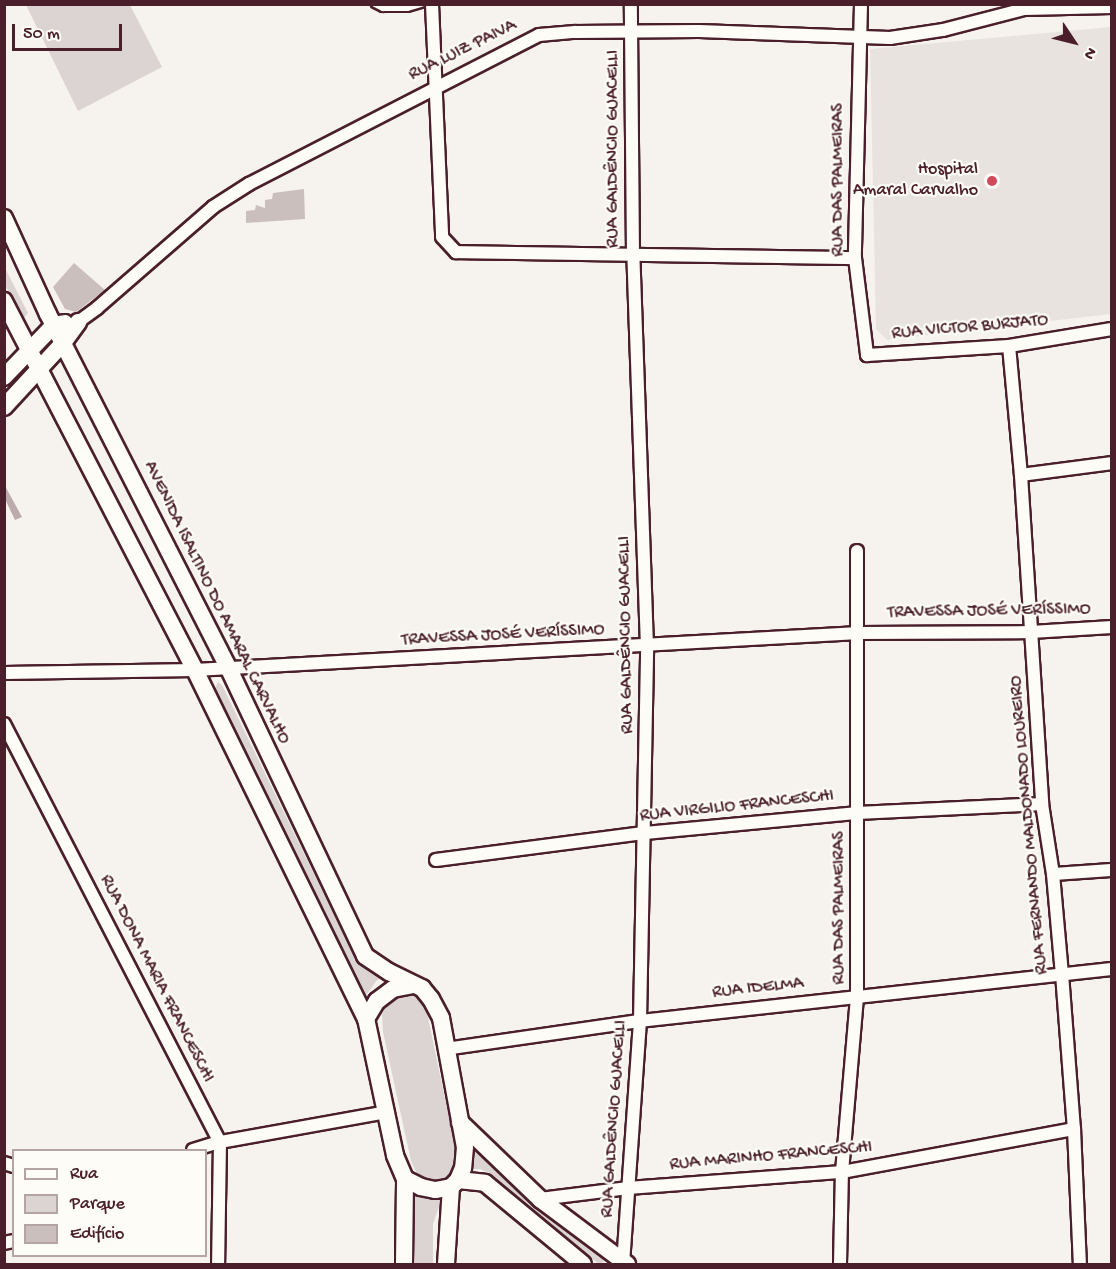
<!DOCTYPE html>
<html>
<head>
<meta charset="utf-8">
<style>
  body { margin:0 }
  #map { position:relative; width:1116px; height:1269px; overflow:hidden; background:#f6f3ef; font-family:"Gochi Hand",sans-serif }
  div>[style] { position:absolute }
  .built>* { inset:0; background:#e9e3e0 }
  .green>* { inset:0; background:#dcd4d2 }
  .water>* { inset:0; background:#bbabac }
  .building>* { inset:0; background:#cbbfbe }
  .roads { filter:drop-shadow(2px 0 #4a1f2b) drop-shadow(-2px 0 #4a1f2b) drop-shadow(0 2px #4a1f2b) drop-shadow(0 -2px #4a1f2b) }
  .lane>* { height:6px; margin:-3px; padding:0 3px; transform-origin:3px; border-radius:3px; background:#fdfcf7 }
  .street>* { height:12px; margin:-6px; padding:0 6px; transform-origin:6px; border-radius:6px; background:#fdfcf7 }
  .secondary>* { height:16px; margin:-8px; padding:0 8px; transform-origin:8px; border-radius:8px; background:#fdfcf7 }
  .dots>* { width:16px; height:16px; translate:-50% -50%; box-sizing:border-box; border:3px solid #fdfcf7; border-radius:50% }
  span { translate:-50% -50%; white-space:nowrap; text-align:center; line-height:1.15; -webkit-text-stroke:4.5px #fdfcf7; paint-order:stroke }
  .street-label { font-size:18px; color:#4a1f2b }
  .poi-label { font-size:18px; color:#4a1f2b }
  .right { translate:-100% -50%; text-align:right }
  .frame { position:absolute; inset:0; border:6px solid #4a1f2b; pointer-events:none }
  .legend { position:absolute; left:12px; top:1149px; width:195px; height:108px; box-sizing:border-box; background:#fdfcf7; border:2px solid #b5a4a5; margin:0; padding:8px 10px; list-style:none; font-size:18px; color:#4a1f2b }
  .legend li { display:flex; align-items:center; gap:12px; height:30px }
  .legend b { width:30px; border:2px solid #b5a4a5 }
  .north { position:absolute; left:1044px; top:12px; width:60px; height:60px; -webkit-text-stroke:4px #fdfcf7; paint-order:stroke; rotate:125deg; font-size:16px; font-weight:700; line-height:24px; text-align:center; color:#4a1f2b }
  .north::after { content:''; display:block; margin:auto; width:21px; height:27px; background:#4a1f2b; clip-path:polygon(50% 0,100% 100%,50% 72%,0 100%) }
  .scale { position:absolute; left:12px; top:24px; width:110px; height:27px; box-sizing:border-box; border:3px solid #4a1f2b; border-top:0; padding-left:8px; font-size:18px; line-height:21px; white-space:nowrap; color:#4a1f2b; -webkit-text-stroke:4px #fdfcf7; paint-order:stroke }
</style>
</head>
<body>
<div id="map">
  <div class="built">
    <div style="clip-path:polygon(1111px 27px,1111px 314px,887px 340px,876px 329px,870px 49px)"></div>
  </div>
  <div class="green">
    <div style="clip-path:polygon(26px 5px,130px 5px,162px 67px,78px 111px)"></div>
    <div style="clip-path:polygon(4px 266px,28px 313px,24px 318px,5px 285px)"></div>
    <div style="clip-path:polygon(218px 682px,222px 685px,351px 950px,361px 962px,385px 977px,377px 980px,363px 1000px,215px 689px)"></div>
    <div style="clip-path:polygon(410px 994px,420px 998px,426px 1008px,458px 1161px,455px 1171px,447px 1178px,438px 1181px,426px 1180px,417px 1174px,411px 1161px,383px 1032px,382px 1014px,389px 1001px)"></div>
    <div style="clip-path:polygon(469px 1140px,539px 1209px,604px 1259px,603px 1264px,599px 1264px,549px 1227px,490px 1173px,480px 1169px,468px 1169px)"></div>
    <div style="clip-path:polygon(413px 1190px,442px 1198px,433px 1224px,433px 1264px,414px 1264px)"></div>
  </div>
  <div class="water">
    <div style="clip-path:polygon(4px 484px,22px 517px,15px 520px,5px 499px)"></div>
  </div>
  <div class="building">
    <div style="clip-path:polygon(304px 189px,305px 219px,246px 223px,246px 211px,255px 210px,256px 205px,265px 208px,265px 200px,272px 199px,273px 193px)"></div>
    <div style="clip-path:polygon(74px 263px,105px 290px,76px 312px,65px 309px,53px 287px)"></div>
  </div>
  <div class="roads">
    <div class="lane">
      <div style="left:375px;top:4px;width:9px;rotate:27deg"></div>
      <div style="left:383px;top:8px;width:24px"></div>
      <div style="left:407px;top:8px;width:15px;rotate:-16deg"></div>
    </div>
    <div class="street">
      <div style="left:432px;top:4px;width:233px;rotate:87.5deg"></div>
      <div style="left:442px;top:237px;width:21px;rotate:47deg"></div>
      <div style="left:456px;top:252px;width:399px;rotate:0.9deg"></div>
      <div style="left:861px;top:4px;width:254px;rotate:91.4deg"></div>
      <div style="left:855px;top:258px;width:98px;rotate:82.9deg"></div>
      <div style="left:867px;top:355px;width:142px;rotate:-3.6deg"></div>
      <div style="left:1009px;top:346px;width:104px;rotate:-9.4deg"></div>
      <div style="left:78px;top:322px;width:24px;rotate:-36deg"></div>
      <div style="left:97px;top:308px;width:154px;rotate:-41deg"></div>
      <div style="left:213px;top:207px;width:43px;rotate:-32.6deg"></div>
      <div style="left:249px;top:184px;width:326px;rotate:-27.2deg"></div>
      <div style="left:539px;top:35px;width:36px;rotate:-5deg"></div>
      <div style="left:575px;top:32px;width:124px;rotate:-0.5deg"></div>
      <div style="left:699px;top:31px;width:191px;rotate:2.1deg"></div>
      <div style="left:890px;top:38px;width:54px;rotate:-8.6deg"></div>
      <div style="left:943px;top:30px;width:84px;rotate:-14.5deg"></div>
      <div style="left:1024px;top:9px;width:88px;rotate:-1.3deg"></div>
      <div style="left:1009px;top:346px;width:130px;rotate:84.7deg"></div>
      <div style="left:1021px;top:475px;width:330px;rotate:86.3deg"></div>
      <div style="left:1042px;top:804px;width:71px;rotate:81.1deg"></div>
      <div style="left:1053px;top:874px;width:100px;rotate:84.9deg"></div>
      <div style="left:1062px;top:974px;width:155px;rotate:85.6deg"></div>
      <div style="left:1074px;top:1129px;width:135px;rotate:87.5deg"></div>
      <div style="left:1021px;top:475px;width:92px;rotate:-7.5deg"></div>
      <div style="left:4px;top:673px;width:191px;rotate:-0.9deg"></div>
      <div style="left:195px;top:670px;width:665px;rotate:-3.19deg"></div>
      <div style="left:859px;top:633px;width:172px;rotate:-0.3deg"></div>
      <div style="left:1031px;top:632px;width:81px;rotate:-3.5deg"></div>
      <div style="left:4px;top:724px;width:471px;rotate:62.7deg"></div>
      <div style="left:220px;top:1142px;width:122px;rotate:90.9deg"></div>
      <div style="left:436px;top:860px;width:211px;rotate:-7.4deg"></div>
      <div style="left:645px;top:833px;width:214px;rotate:-5.4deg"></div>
      <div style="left:858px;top:813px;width:184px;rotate:-2.8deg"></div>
      <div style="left:1053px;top:874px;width:59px;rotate:-3.9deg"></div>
      <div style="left:445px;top:1049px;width:197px;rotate:-8.2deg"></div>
      <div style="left:640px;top:1021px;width:475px;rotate:-6.3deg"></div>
      <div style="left:193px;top:1150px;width:28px;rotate:-17deg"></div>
      <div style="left:220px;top:1142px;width:170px;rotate:-10.2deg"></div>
      <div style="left:4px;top:1163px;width:10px;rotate:17deg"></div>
      <div style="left:540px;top:1199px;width:89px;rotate:-7.1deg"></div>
      <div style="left:628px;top:1188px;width:215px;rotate:-4.3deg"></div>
      <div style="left:842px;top:1172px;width:236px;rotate:-10.5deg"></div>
      <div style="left:4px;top:1243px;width:10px;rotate:-11deg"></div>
      <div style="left:623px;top:1264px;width:244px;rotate:-86deg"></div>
      <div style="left:640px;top:1021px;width:374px;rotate:-88.9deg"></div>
      <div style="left:647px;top:647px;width:392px;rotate:-92deg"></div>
      <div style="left:633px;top:255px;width:251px;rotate:-90.5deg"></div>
      <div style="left:840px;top:1264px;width:92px;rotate:-88.8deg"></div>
      <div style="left:842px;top:1172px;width:177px;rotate:-85.1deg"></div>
      <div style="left:857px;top:996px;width:445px;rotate:-90deg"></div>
    </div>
    <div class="secondary">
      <div style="left:4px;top:218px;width:106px;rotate:65.4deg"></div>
      <div style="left:48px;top:314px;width:396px;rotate:63deg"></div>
      <div style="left:228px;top:667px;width:320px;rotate:64.6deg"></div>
      <div style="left:365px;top:956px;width:29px;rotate:34deg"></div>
      <div style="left:389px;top:972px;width:37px;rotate:26deg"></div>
      <div style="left:422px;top:988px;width:14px;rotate:51deg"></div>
      <div style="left:431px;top:999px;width:21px;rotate:62deg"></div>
      <div style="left:441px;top:1018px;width:131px;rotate:79.5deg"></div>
      <div style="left:465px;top:1147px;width:21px;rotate:95deg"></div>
      <div style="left:463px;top:1168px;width:13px;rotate:113deg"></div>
      <div style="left:458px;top:1180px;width:10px;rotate:135deg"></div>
      <div style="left:451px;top:1187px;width:16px;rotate:169deg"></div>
      <div style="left:435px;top:1190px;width:14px;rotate:-168deg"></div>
      <div style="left:421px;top:1187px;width:18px;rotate:-153deg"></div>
      <div style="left:405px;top:1179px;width:26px;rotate:-113deg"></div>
      <div style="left:395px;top:1155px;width:139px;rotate:-102deg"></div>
      <div style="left:366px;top:1019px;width:389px;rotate:-116.1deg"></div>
      <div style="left:195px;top:670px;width:416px;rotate:-117.4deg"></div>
      <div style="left:4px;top:377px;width:72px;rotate:-46.1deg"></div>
      <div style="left:54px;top:325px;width:11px;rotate:-10deg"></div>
      <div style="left:4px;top:407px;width:87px;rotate:-47.3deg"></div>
      <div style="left:63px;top:343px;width:26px;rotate:-54deg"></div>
      <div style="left:366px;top:1019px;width:21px;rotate:-59deg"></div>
      <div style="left:377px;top:1001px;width:20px;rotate:-37deg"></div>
      <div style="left:393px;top:989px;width:21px;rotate:-11deg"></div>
      <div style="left:460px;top:1122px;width:111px;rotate:43.9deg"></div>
      <div style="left:540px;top:1199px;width:109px;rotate:36.8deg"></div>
      <div style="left:458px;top:1180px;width:27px;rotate:6deg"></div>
      <div style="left:485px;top:1183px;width:127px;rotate:39.6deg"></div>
      <div style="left:404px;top:1264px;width:85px;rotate:-89.3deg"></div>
      <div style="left:446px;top:1264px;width:77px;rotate:-86.3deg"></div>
    </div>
  </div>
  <div class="dots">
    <div style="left:992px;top:181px;background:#d1495b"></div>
  </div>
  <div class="street-label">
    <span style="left:463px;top:51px;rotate:-26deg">RUA LUIZ PAIVA</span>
    <span style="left:614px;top:149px;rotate:-90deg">RUA GALDÊNCIO GUACELLI</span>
    <span style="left:839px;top:180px;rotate:-90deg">RUA DAS PALMEIRAS</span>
    <span style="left:970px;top:328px;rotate:-5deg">RUA VICTOR BURJATO</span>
    <span style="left:216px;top:603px;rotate:64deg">AVENIDA ISALTINO DO AMARAL CARVALHO</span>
    <span style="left:989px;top:612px;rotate:-1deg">TRAVESSA JOSÉ VERÍSSIMO</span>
    <span style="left:627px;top:635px;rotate:-91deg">RUA GALDÊNCIO GUACELLI</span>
    <span style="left:503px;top:636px;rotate:-3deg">TRAVESSA JOSÉ VERÍSSIMO</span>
    <span style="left:737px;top:807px;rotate:-6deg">RUA VIRGILIO FRANCESCHI</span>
    <span style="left:1030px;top:825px;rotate:-95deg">RUA FERNANDO MALDONADO LOUREIRO</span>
    <span style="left:840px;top:908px;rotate:-90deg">RUA DAS PALMEIRAS</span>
    <span style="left:156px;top:979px;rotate:63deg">RUA DONA MARIA FRANCESCHI</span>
    <span style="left:758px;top:989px;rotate:-6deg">RUA IDELMA</span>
    <span style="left:615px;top:1119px;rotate:-86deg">RUA GALDÊNCIO GUACELLI</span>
    <span style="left:771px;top:1157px;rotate:-5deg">RUA MARINHO FRANCESCHI</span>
  </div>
  <div class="poi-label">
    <span class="right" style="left:978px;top:181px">Hospital<br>Amaral Carvalho</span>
  </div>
  <div class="frame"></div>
  <ul class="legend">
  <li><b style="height:8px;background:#fdfcf7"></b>Rua</li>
  <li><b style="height:16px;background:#dcd4d2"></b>Parque</li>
  <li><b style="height:16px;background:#cbbfbe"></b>Edifício</li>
  </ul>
  <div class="north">N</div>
  <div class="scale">50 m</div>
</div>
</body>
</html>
